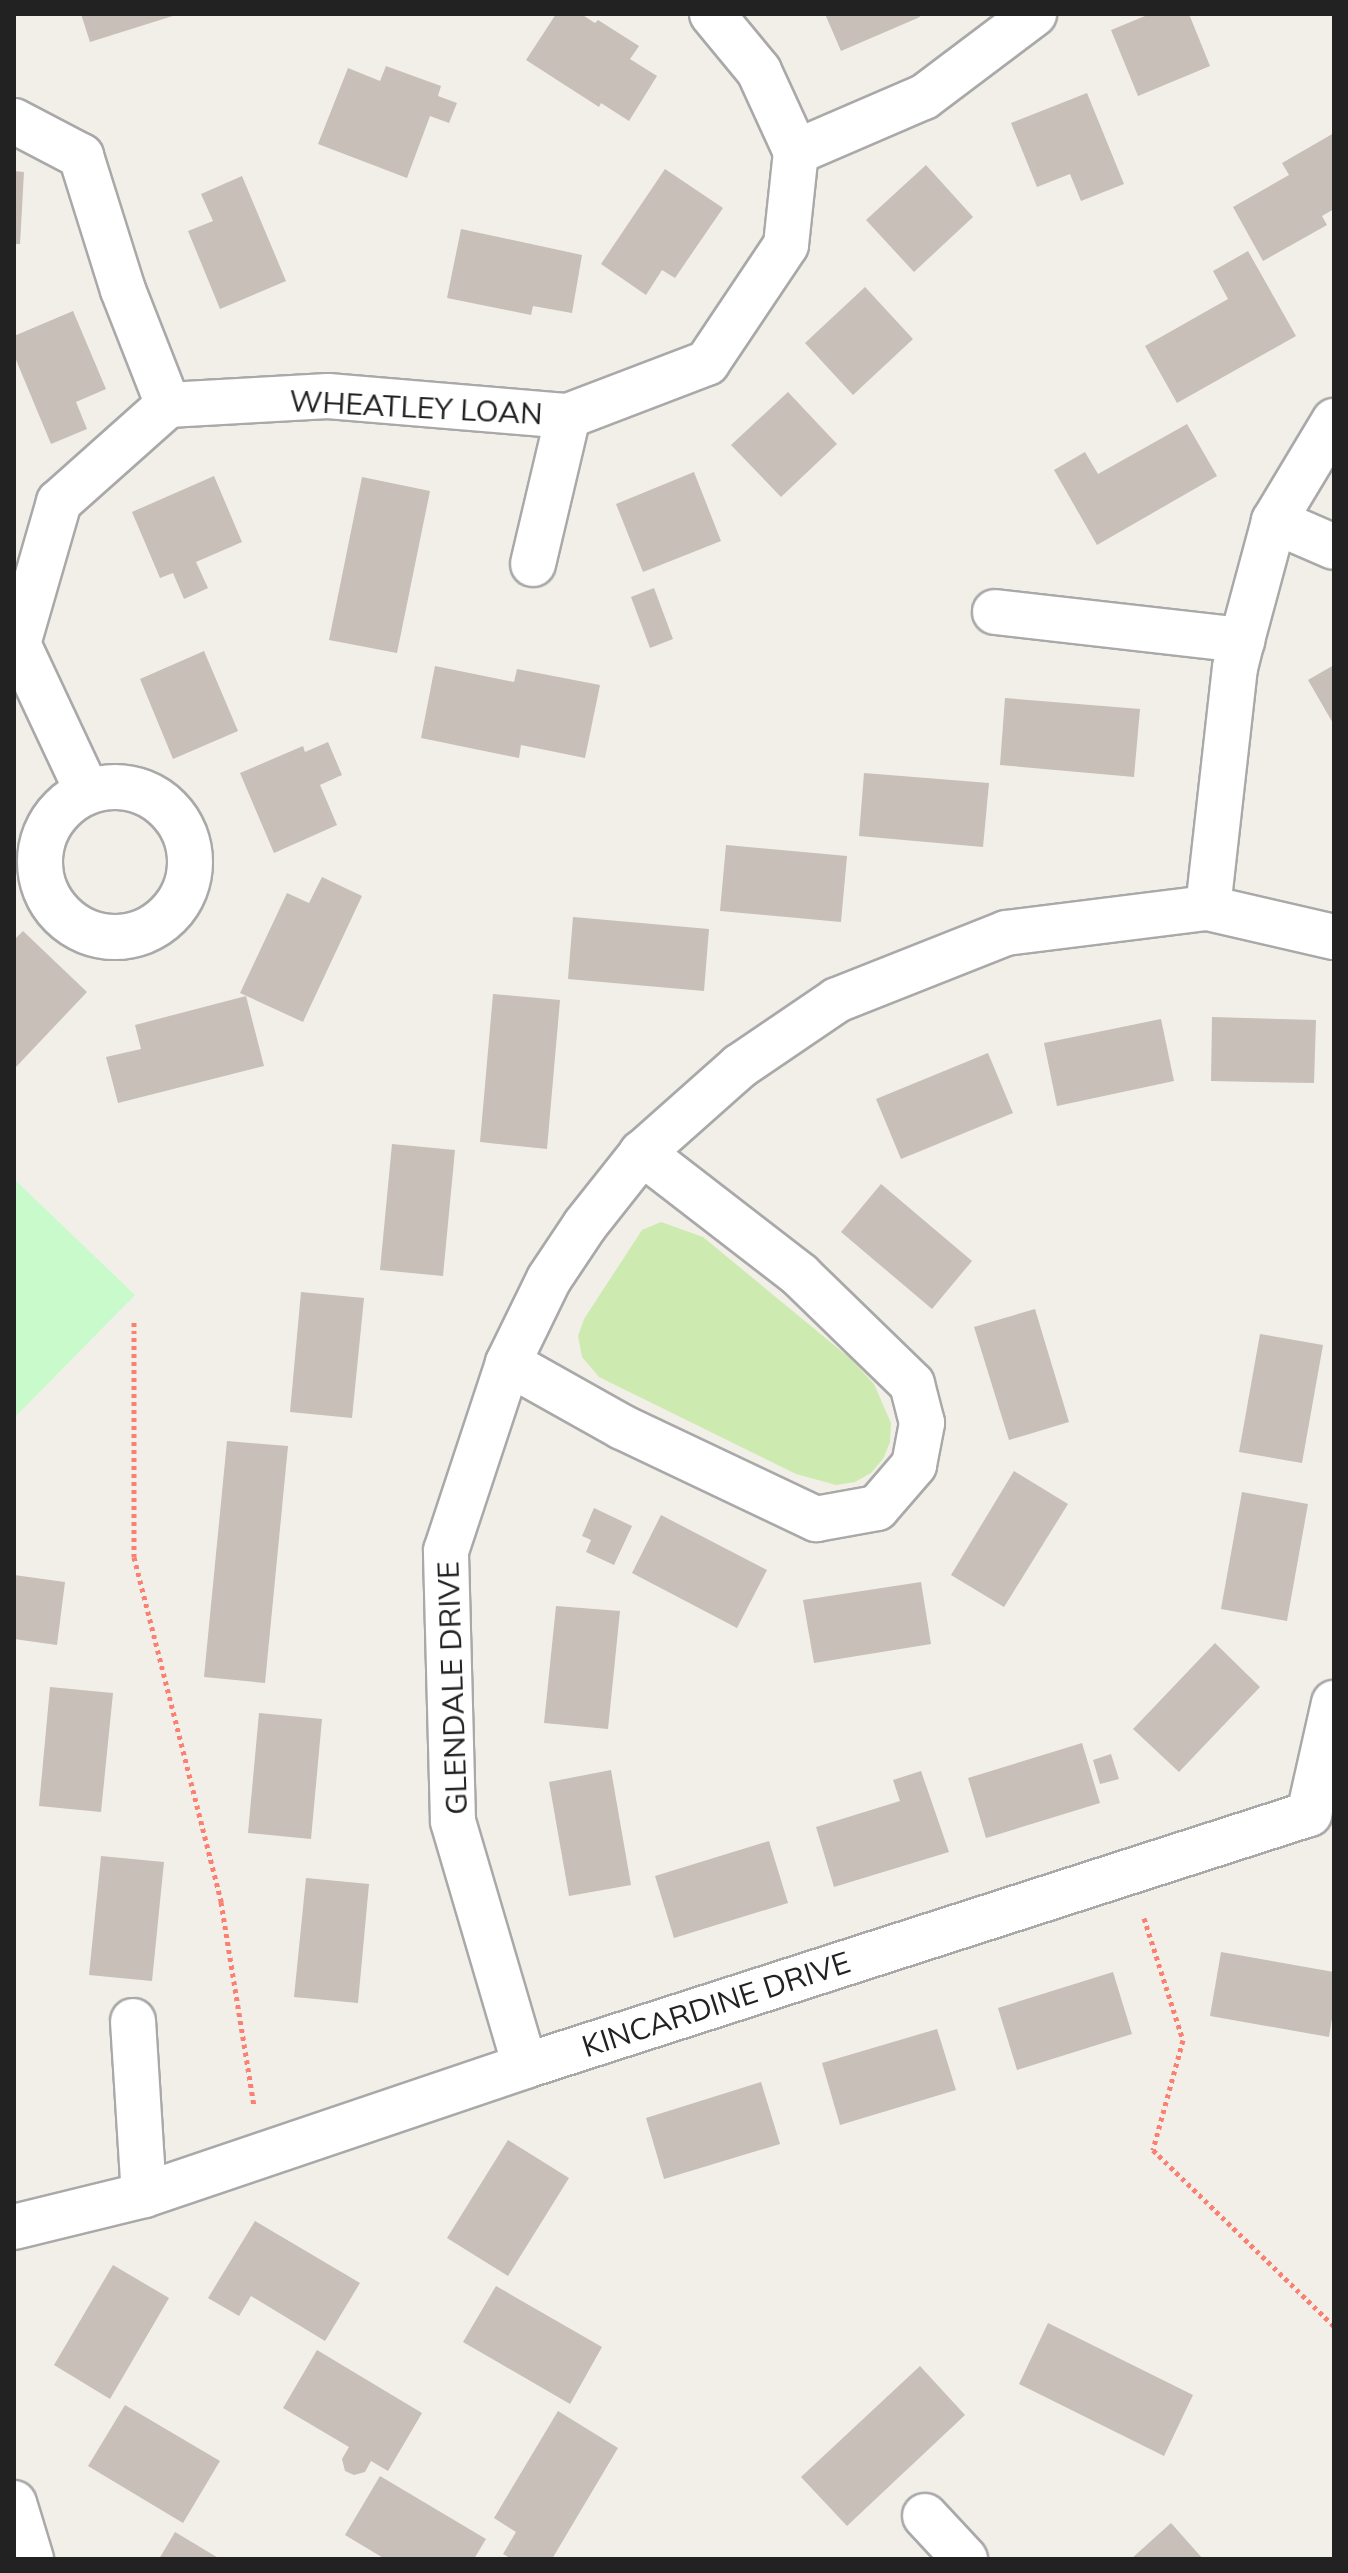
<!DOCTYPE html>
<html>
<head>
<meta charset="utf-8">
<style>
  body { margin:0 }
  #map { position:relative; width:1348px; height:2573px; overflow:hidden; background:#f2efe9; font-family:Mulish,sans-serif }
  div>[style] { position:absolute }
  .grass>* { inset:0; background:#cdebb0 }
  .park>* { inset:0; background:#c8facc }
  .building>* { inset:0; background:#c7bfb8 }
  .path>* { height:5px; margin-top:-2.5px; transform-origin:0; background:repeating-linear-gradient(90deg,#fa8072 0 4px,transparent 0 8px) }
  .roads { filter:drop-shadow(2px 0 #a9a9a9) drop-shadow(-2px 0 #a9a9a9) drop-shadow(0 2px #a9a9a9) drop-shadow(0 -2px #a9a9a9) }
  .street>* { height:44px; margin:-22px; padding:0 22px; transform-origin:22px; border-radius:22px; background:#fff }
  .street>.ring { margin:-22px; padding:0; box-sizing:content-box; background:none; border:44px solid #fff; border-radius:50% }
  span { translate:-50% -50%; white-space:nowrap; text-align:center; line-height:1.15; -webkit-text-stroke:6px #fff; paint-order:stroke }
  .street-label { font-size:30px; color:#222 }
  .frame { position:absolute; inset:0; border:16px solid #222; pointer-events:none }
</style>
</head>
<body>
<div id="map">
  <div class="grass">
    <div style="clip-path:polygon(661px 1222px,703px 1237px,851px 1359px,874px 1384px,891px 1423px,890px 1442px,883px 1459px,871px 1473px,855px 1482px,836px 1485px,796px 1474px,599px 1377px,582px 1357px,578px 1336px,584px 1319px,642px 1230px)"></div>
  </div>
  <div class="park">
    <div style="clip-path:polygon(14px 1179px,135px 1295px,14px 1418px)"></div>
  </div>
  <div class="building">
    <div style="clip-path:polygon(81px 14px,176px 14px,176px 15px,90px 42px)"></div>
    <div style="clip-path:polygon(556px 14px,581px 14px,595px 23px,598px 20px,639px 46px,630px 59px,657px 76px,629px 121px,601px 103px,599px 107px,526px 60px)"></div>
    <div style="clip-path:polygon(825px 14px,919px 14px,920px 17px,841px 51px)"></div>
    <div style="clip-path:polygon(1150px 14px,1189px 14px,1210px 66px,1138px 96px,1111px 30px)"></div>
    <div style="clip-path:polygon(386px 66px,441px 86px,438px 96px,457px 103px,449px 123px,430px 116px,407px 178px,318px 144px,348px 68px,380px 81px)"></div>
    <div style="clip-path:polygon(1087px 93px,1124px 184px,1081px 201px,1070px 174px,1037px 187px,1011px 123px)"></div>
    <div style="clip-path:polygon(1334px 133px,1334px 209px,1322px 216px,1327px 225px,1263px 261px,1233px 207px,1289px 175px,1282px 163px)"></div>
    <div style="clip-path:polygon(926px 165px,973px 217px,914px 272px,866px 220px)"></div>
    <div style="clip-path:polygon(665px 169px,723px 208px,675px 278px,662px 270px,646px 295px,601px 264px)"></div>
    <div style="clip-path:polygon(14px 171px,24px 172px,20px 244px,14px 244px)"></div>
    <div style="clip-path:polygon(242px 176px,286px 281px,220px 309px,188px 231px,213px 221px,201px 194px)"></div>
    <div style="clip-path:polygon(461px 229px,582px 255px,572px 313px,533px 306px,531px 315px,447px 298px)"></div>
    <div style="clip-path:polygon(1248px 251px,1296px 336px,1177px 403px,1145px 346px,1228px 299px,1213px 271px)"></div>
    <div style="clip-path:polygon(865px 287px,913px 339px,853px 395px,805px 343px)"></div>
    <div style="clip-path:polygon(73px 311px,106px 389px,76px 402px,87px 429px,51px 444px,14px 355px,14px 336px)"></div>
    <div style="clip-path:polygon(788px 392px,837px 444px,781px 497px,731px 445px)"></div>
    <div style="clip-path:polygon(1187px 424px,1217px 476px,1097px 545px,1054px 470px,1085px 452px,1098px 474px)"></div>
    <div style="clip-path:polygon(694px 472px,721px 541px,643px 572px,616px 504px)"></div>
    <div style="clip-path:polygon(214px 476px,242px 542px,196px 562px,208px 588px,184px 599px,173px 573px,160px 578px,132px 512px)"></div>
    <div style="clip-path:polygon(362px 477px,430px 491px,397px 653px,329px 640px)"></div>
    <div style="clip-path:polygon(654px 588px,673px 639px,650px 648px,631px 597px)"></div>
    <div style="clip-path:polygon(204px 651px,238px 731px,173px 759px,140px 679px)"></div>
    <div style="clip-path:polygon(1334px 665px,1334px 725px,1308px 680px)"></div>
    <div style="clip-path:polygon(435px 666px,514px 682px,517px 669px,600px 685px,585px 758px,521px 745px,519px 758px,421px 738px)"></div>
    <div style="clip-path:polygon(1005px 698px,1140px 709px,1134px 777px,1000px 765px)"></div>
    <div style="clip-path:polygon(328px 742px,342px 775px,320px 785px,337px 825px,274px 853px,240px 773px,303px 746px,305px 752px)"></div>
    <div style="clip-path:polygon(864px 773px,989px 783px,983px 847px,859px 836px)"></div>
    <div style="clip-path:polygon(726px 845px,847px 856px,841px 922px,720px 911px)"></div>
    <div style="clip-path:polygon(322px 877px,362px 896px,303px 1022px,240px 993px,287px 893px,309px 903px)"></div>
    <div style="clip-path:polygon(573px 917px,709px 929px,704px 991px,568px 979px)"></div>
    <div style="clip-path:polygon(23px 931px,87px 992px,16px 1067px,14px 940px)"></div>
    <div style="clip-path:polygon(493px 994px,560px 1000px,547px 1149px,480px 1142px)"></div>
    <div style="clip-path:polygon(246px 996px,264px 1066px,118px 1103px,106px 1057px,141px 1049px,135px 1025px)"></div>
    <div style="clip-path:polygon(1212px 1017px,1316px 1020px,1314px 1083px,1211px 1081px)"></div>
    <div style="clip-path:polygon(1161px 1019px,1174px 1081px,1057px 1106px,1044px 1043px)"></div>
    <div style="clip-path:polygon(988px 1053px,1013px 1113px,901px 1159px,876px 1099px)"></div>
    <div style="clip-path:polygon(392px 1144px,455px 1150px,443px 1276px,380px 1270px)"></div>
    <div style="clip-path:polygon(881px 1184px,972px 1261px,932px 1309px,841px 1232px)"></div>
    <div style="clip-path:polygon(301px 1292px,364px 1298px,352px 1418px,290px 1412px)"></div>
    <div style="clip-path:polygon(1035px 1309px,1069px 1422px,1009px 1440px,974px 1327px)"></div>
    <div style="clip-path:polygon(1260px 1334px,1323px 1345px,1302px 1463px,1239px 1452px)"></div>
    <div style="clip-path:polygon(227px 1441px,288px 1446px,265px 1683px,204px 1677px)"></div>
    <div style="clip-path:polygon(1014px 1471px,1068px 1504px,1004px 1607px,951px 1575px)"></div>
    <div style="clip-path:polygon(1242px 1492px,1308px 1504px,1287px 1621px,1221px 1609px)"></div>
    <div style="clip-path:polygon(594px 1508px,632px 1526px,614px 1565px,586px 1552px,591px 1540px,582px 1536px)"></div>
    <div style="clip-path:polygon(661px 1515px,767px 1570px,737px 1628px,632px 1573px)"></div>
    <div style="clip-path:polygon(14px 1575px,65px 1582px,57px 1645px,14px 1639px)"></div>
    <div style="clip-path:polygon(921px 1582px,931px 1644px,814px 1663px,803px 1600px)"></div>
    <div style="clip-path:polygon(556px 1606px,620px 1611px,608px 1729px,544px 1723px)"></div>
    <div style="clip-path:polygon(1215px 1643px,1260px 1687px,1179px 1772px,1133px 1729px)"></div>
    <div style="clip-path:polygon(50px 1687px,113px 1693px,101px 1812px,39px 1806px)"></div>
    <div style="clip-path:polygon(259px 1713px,322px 1719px,311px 1839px,248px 1833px)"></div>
    <div style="clip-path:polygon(1082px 1743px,1100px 1803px,986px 1838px,968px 1778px)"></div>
    <div style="clip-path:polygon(1111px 1754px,1119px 1779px,1100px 1784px,1093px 1760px)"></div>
    <div style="clip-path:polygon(611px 1770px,631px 1885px,569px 1896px,549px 1782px)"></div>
    <div style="clip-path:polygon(921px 1771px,949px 1852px,834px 1887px,816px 1827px,900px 1801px,893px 1780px)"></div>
    <div style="clip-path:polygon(769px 1841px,788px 1903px,674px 1938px,655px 1876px)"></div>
    <div style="clip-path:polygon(101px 1856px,164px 1862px,152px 1981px,89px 1975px)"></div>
    <div style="clip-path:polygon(306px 1878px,369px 1884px,358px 2003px,294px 1997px)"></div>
    <div style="clip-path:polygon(1221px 1952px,1334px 1972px,1334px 2006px,1329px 2037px,1210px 2016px)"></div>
    <div style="clip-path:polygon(1113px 1972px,1132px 2034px,1017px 2070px,998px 2008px)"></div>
    <div style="clip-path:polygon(937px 2029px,956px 2090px,840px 2125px,822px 2063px)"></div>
    <div style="clip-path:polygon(761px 2082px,780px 2144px,664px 2179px,646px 2118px)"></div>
    <div style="clip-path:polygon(508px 2140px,569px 2178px,508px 2276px,447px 2238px)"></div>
    <div style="clip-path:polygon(255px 2221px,360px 2283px,325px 2341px,251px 2296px,239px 2316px,208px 2298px)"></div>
    <div style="clip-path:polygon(113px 2265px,169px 2298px,110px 2399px,54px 2365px)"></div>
    <div style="clip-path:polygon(496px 2286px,602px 2347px,570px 2404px,463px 2342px)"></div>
    <div style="clip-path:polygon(1048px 2323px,1193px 2395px,1164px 2456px,1019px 2384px)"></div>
    <div style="clip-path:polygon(317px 2350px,422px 2413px,388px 2471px,371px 2461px,365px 2472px,354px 2475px,345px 2471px,342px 2459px,349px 2447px,283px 2408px)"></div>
    <div style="clip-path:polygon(920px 2366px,965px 2415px,847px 2526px,801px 2477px)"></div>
    <div style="clip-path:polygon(125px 2405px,220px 2461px,183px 2523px,88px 2466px)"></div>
    <div style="clip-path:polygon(558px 2411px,618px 2448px,552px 2559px,512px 2559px,503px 2554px,516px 2532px,494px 2518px)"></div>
    <div style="clip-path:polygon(380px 2476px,486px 2539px,474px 2559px,385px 2559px,345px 2535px)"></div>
    <div style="clip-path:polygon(1171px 2523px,1203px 2559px,1131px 2559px)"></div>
    <div style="clip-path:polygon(175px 2532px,220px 2559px,159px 2559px)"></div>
  </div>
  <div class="path">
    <div style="left:134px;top:1322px;width:235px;rotate:90deg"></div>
    <div style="left:134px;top:1557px;width:356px;rotate:75.8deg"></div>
    <div style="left:221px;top:1902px;width:207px;rotate:80.8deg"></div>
    <div style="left:1144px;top:1918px;width:128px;rotate:72.3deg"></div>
    <div style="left:1183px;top:2040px;width:114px;rotate:105.3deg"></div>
    <div style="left:1153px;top:2150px;width:252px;rotate:44.2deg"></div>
  </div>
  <div class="roads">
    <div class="street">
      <div style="left:14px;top:121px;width:76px;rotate:27.6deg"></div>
      <div style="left:81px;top:156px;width:140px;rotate:72.6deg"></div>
      <div style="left:123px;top:290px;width:123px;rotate:68.6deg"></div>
      <div style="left:796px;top:152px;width:139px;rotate:-23.3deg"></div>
      <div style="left:924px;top:97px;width:138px;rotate:-37deg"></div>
      <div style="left:1274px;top:521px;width:65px;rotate:23.4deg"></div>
      <div style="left:533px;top:564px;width:152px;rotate:-76.7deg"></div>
      <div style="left:995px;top:612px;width:249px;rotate:6.5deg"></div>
      <div class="ring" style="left:40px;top:787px;width:106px;height:106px"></div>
      <div style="left:87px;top:791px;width:162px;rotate:-115.1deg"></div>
      <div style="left:18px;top:644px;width:148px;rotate:-73.9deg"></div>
      <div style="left:59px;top:502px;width:146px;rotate:-41.7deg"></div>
      <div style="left:168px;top:405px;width:160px;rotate:-3.2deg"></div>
      <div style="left:328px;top:396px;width:241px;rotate:4.8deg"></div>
      <div style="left:568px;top:416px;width:149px;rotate:-20.9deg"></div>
      <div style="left:707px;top:363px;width:142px;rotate:-56.2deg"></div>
      <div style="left:786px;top:245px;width:94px;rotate:-83.9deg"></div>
      <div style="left:796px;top:152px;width:89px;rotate:-114.6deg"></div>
      <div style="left:759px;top:71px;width:74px;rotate:-129.5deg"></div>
      <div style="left:1208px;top:908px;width:242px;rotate:-83.6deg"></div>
      <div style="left:1235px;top:668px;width:29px;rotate:-76deg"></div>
      <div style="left:1242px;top:640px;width:123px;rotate:-74.9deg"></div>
      <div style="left:1274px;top:521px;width:117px;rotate:-59deg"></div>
      <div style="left:508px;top:1363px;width:131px;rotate:29.3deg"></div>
      <div style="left:622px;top:1427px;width:215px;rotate:25.4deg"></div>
      <div style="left:816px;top:1519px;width:62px;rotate:-10.2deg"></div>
      <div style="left:877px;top:1508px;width:57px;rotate:-49.3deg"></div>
      <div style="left:914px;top:1465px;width:43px;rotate:-79.2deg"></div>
      <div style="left:922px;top:1423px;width:40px;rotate:-104.4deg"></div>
      <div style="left:912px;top:1384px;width:156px;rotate:-135.8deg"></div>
      <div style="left:800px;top:1275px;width:200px;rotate:-142.3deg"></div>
      <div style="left:1309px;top:1814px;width:114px;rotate:-77.3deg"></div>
      <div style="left:133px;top:2021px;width:174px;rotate:86.4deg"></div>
      <div style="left:525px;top:2066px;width:255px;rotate:-106.4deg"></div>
      <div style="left:453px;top:1821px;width:270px;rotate:-91.5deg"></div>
      <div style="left:446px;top:1551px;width:198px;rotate:-71.7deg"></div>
      <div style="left:508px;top:1363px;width:93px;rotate:-64deg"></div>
      <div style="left:549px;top:1279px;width:65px;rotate:-56.3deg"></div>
      <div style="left:585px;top:1225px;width:92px;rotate:-51.6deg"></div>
      <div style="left:642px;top:1153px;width:131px;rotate:-41.6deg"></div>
      <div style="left:740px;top:1066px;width:117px;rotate:-34.2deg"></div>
      <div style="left:837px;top:1000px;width:182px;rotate:-21.6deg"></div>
      <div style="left:1006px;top:933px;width:204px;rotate:-7.1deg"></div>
      <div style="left:1208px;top:908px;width:129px;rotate:13deg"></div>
      <div style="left:14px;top:2227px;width:134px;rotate:-13.8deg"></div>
      <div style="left:144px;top:2195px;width:402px;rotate:-18.7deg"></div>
      <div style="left:525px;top:2066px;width:824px;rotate:-17.82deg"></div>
      <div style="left:14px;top:2503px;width:59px;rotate:73.1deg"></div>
      <div style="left:925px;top:2516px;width:59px;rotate:47.1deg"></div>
    </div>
  </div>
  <div class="street-label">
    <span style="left:416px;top:407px;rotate:3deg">WHEATLEY LOAN</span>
    <span style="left:452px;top:1688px;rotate:-92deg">GLENDALE DRIVE</span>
    <span style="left:716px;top:2004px;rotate:-18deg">KINCARDINE DRIVE</span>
  </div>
  <div class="frame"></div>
</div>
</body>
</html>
